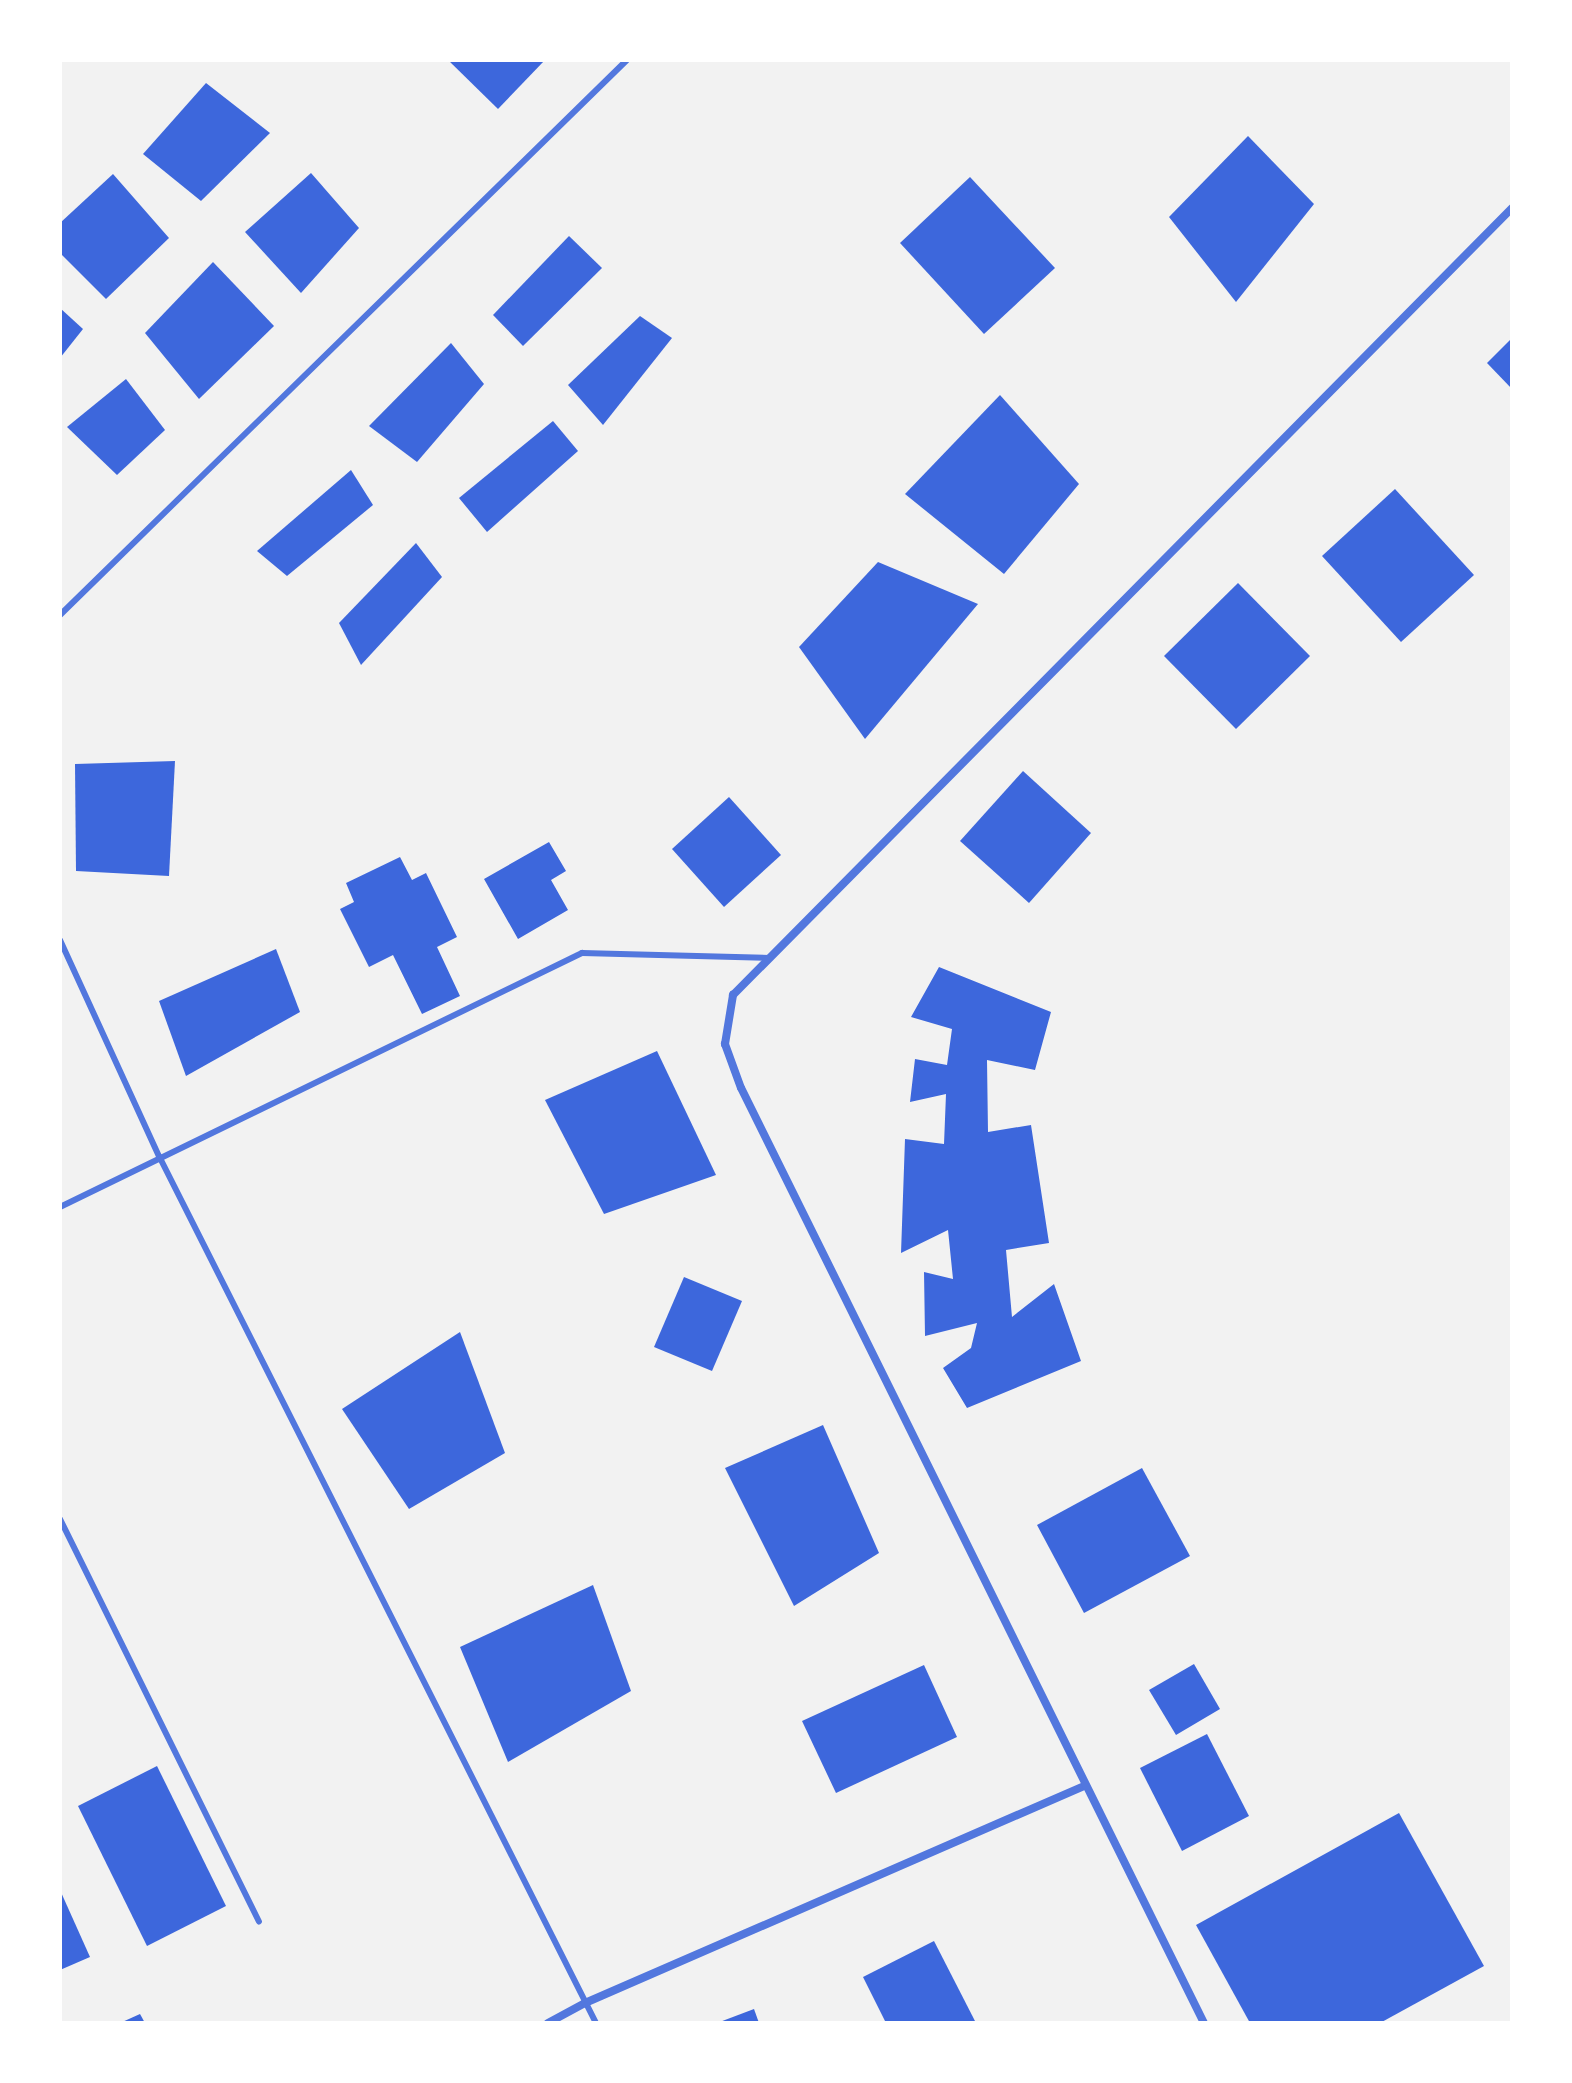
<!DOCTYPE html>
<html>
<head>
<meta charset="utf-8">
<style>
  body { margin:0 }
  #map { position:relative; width:1572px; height:2083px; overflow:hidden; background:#f2f2f2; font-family:"Golos Text",sans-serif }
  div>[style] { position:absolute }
  .building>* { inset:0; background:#3d67dc }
  .service>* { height:6px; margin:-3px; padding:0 3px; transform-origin:3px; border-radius:3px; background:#5277de }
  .minor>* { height:8px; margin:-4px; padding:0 4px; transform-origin:4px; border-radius:4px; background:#5277de }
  span { translate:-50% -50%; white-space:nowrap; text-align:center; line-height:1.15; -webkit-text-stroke:6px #fff; paint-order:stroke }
  .frame { position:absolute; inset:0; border:62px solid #fff; pointer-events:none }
</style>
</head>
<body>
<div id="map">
  <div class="building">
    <div style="clip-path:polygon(448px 60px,545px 60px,498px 109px)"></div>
    <div style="clip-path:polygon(206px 83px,270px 133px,201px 201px,143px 154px)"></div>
    <div style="clip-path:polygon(1248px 136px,1314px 204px,1236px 302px,1169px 217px)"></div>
    <div style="clip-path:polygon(311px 173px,359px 228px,301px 293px,245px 232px)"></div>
    <div style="clip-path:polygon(113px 174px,169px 238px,106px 299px,60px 253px,60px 223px)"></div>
    <div style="clip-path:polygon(970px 177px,1055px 268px,984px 334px,900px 243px)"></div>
    <div style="clip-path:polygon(569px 236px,602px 268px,523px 346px,493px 315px)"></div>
    <div style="clip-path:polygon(213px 262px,274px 326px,199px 399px,145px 333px)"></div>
    <div style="clip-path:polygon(60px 308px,83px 329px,60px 358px)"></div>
    <div style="clip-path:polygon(640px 316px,672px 338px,603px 425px,568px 385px)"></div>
    <div style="clip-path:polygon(1512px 338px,1512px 389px,1487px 363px)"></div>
    <div style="clip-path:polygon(451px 343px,484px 384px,417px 462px,369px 426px)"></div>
    <div style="clip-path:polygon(126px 379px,165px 430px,117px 475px,67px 427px)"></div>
    <div style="clip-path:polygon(1000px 395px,1079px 484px,1004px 574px,905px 494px)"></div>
    <div style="clip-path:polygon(553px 421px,578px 451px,487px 532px,459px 498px)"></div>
    <div style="clip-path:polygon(351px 470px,373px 505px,287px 576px,257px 551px)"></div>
    <div style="clip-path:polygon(1395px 489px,1474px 575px,1401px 642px,1322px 556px)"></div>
    <div style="clip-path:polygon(416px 543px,442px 577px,361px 665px,339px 623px)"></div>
    <div style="clip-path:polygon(878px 562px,978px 604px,865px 739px,799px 647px)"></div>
    <div style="clip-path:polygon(1238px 583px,1310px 656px,1236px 729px,1164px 656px)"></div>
    <div style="clip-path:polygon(175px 761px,169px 876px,76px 871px,75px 764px)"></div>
    <div style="clip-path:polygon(1023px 771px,1091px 833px,1029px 903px,960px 841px)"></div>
    <div style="clip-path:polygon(729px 797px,781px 855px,724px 907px,672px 849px)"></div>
    <div style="clip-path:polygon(549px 842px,566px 871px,551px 880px,568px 910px,518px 939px,484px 879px)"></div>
    <div style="clip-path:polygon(400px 857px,412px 880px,426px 873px,457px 937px,437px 947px,460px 996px,422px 1014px,393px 955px,369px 967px,340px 909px,354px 902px,346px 883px)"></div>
    <div style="clip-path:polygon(276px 949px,300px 1012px,186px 1076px,159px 1001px)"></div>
    <div style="clip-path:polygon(939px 967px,1051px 1012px,1035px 1070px,987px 1060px,988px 1132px,1031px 1125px,1049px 1243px,1006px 1250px,1012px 1317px,1054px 1284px,1081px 1361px,967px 1408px,943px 1368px,971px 1348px,977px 1323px,925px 1336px,924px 1272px,953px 1279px,948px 1230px,901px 1253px,905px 1139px,944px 1144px,946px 1094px,910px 1102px,915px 1059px,947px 1065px,952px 1029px,911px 1017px)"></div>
    <div style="clip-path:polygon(657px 1051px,716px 1175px,604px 1214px,545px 1100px)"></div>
    <div style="clip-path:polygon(684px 1277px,742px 1301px,712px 1371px,654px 1347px)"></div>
    <div style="clip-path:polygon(460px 1332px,505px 1453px,409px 1509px,342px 1409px)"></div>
    <div style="clip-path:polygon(823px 1425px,879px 1553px,794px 1606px,725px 1468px)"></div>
    <div style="clip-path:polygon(1142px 1468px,1190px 1556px,1084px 1613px,1037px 1525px)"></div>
    <div style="clip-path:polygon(593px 1585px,631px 1691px,508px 1762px,460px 1647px)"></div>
    <div style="clip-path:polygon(1194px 1664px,1220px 1709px,1176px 1735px,1149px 1690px)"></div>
    <div style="clip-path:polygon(924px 1665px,957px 1737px,836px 1793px,802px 1721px)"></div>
    <div style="clip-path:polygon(1207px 1734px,1249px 1816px,1182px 1851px,1140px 1768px)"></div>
    <div style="clip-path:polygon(157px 1766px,226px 1906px,147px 1946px,78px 1806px)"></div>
    <div style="clip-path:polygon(1399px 1813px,1484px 1966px,1380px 2023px,1250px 2023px,1196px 1925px)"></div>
    <div style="clip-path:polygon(60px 1890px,90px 1957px,60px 1970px)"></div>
    <div style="clip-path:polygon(934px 1941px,976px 2023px,886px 2023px,863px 1977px)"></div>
    <div style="clip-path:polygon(754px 2009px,759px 2023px,717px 2023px)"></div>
    <div style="clip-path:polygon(140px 2014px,145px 2023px,120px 2023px)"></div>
  </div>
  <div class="service">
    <div style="left:60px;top:615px;width:793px;rotate:-44.39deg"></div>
    <div style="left:60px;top:940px;width:238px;rotate:65.4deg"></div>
    <div style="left:159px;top:1156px;width:971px;rotate:63.25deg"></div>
    <div style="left:60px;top:1207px;width:581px;rotate:-25.95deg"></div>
    <div style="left:582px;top:953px;width:188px;rotate:1.5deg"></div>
    <div style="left:60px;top:1519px;width:449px;rotate:63.7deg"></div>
  </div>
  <div class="minor">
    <div style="left:548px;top:2023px;width:42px;rotate:-28.4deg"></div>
    <div style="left:585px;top:2003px;width:544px;rotate:-23.5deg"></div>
    <div style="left:1204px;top:2023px;width:1043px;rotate:-116.34deg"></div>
    <div style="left:741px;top:1088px;width:47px;rotate:-110deg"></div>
    <div style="left:725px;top:1044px;width:50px;rotate:-80.7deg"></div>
    <div style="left:733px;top:995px;width:1107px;rotate:-45.29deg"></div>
  </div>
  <div class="frame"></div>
</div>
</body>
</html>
